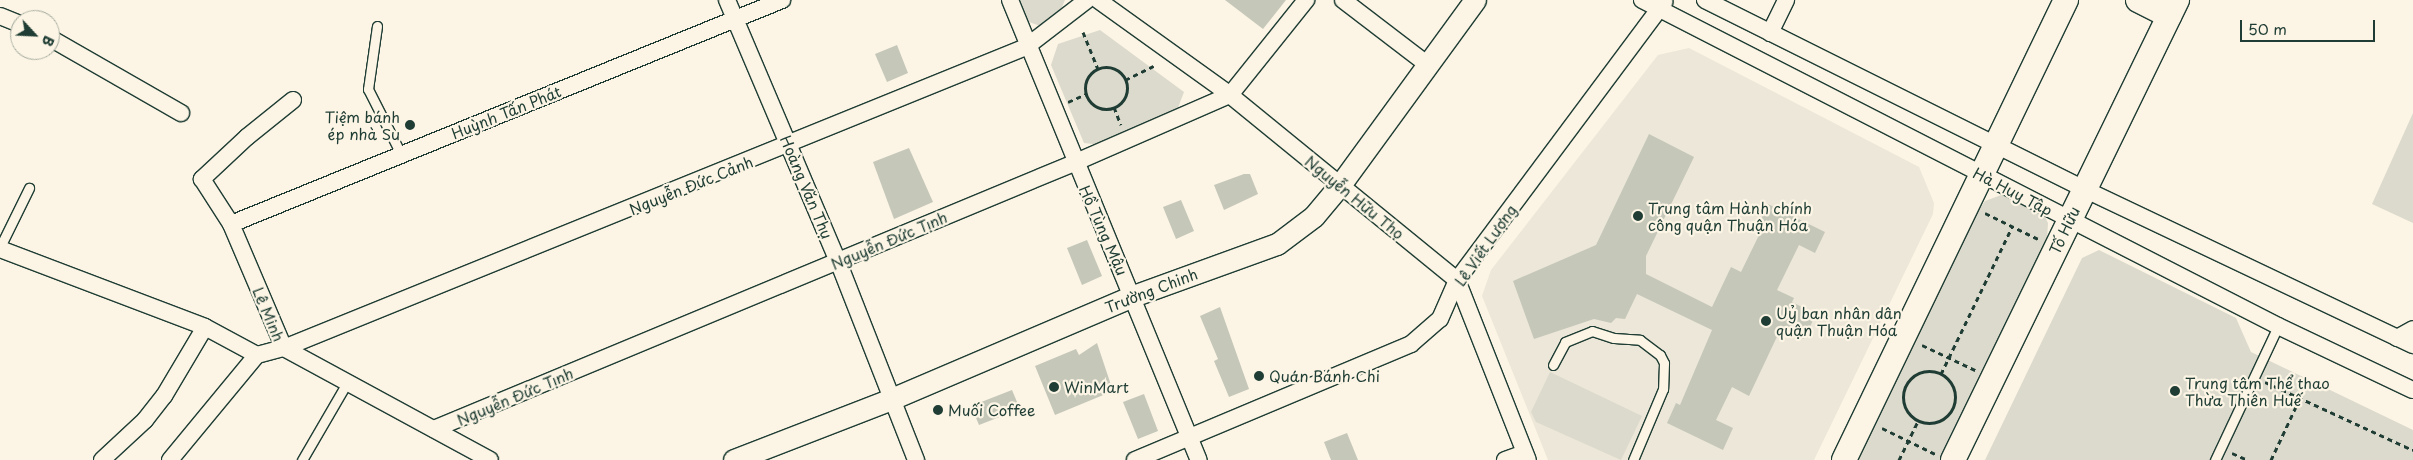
<!DOCTYPE html>
<html>
<head>
<meta charset="utf-8">
<style>
  body { margin:0 }
  #map { position:relative; width:2413px; height:460px; overflow:hidden; background:#fcf5e5; font-family:"Playpen Sans",sans-serif }
  div>[style] { position:absolute }
  .built>* { inset:0; background:#ece7d8 }
  .green>* { inset:0; background:#dcdacc }
  .building>* { inset:0; background:#c5c7b9 }
  .path>* { height:3px; margin-top:-1.5px; transform-origin:0; background:repeating-linear-gradient(90deg,#1f3d34 0 5px,transparent 0 9px) }
  .path>.ring { margin:-1.5px; padding:0; box-sizing:content-box; background:none; border:3px solid #1f3d34; border-radius:50% }
  .roads { filter:drop-shadow(1px 0 #1f3d34) drop-shadow(-1px 0 #1f3d34) drop-shadow(0 1px #1f3d34) drop-shadow(0 -1px #1f3d34) }
  .service>* { height:9px; margin:-4.5px; padding:0 4.5px; transform-origin:4.5px; border-radius:4.5px; background:#fcf5e5 }
  .minor>* { height:16px; margin:-8px; padding:0 8px; transform-origin:8px; border-radius:8px; background:#fcf5e5 }
  .tertiary>* { height:21px; margin:-10.5px; padding:0 10.5px; transform-origin:10.5px; border-radius:10.5px; background:#fcf5e5 }
  .secondary>* { height:24px; margin:-12px; padding:0 12px; transform-origin:12px; border-radius:12px; background:#fcf5e5 }
  .dots>* { width:14px; height:14px; translate:-50% -50%; box-sizing:border-box; border:2px solid #fcf5e5; border-radius:50% }
  span { translate:-50% -50%; white-space:nowrap; text-align:center; line-height:1.15; -webkit-text-stroke:4.5px #fcf5e5; paint-order:stroke }
  .street-label { font-size:15px; color:#1f3d34 }
  .poi-label { font-size:15px; color:#1f3d34 }
  .right { translate:-100% -50%; text-align:right }
  .left { translate:0 -50%; text-align:left }
  .north { position:absolute; left:10px; top:10px; width:50px; height:50px; box-sizing:border-box; background:#fcf5e5; border:1px solid #a4ab9e; border-radius:50%; rotate:115deg; font-size:14px; font-weight:700; line-height:20px; text-align:center; color:#1f3d34 }
  .north::after { content:''; display:block; margin:auto; width:18px; height:22px; background:#1f3d34; clip-path:polygon(50% 0,100% 100%,50% 72%,0 100%) }
  .scale { position:absolute; left:2240px; top:20px; width:135px; height:22px; box-sizing:border-box; border:2px solid #1f3d34; border-top:0; padding-left:6px; font-size:15px; line-height:18px; white-space:nowrap; color:#1f3d34; -webkit-text-stroke:4px #fcf5e5; paint-order:stroke }
</style>
</head>
<body>
<div id="map">
  <div class="built">
    <div style="clip-path:polygon(1689px 48px,1919px 167px,1934px 203px,1933px 214px,1814px 460px,1548px 460px,1482px 296px,1491px 270px,1658px 55px)"></div>
  </div>
  <div class="green">
    <div style="clip-path:polygon(1019px 0,1065px 0,1059px 14px,1043px 27px,1029px 22px)"></div>
    <div style="clip-path:polygon(1100px 30px,1184px 92px,1176px 113px,1101px 145px,1084px 143px,1051px 65px,1058px 44px)"></div>
    <div style="clip-path:polygon(2413px 113px,2413px 223px,2372px 204px)"></div>
    <div style="clip-path:polygon(2004px 194px,2044px 215px,2048px 223px,2047px 240px,1941px 460px,1858px 460px,1977px 213px,1985px 201px)"></div>
    <div style="clip-path:polygon(2099px 250px,2236px 318px,2251px 352px,2413px 430px,2413px 460px,1985px 460px,2082px 258px)"></div>
    <div style="clip-path:polygon(1550px 372px,1642px 416px,1621px 460px,1536px 422px,1531px 412px)"></div>
  </div>
  <div class="building">
    <div style="clip-path:polygon(1225px 0,1286px 0,1263px 29px)"></div>
    <div style="clip-path:polygon(897px 45px,908px 73px,887px 82px,875px 54px)"></div>
    <div style="clip-path:polygon(1649px 134px,1694px 157px,1646px 256px,1646px 274px,1712px 307px,1731px 267px,1741px 272px,1762px 229px,1757px 227px,1768px 204px,1825px 232px,1815px 253px,1799px 245px,1777px 290px,1794px 298px,1792px 302px,1816px 314px,1804px 339px,1781px 328px,1749px 396px,1732px 387px,1716px 420px,1733px 428px,1723px 450px,1667px 423px,1676px 403px,1680px 405px,1712px 330px,1637px 294px,1625px 319px,1616px 318px,1611px 323px,1594px 319px,1534px 339px,1513px 281px,1596px 245px)"></div>
    <div style="clip-path:polygon(909px 148px,933px 202px,894px 219px,873px 162px)"></div>
    <div style="clip-path:polygon(1244px 174px,1250px 174px,1258px 194px,1224px 210px,1214px 185px)"></div>
    <div style="clip-path:polygon(1181px 200px,1194px 231px,1176px 239px,1163px 207px)"></div>
    <div style="clip-path:polygon(1087px 240px,1102px 276px,1082px 285px,1067px 248px)"></div>
    <div style="clip-path:polygon(1220px 307px,1249px 389px,1229px 397px,1214px 361px,1218px 359px,1200px 316px)"></div>
    <div style="clip-path:polygon(1097px 343px,1113px 391px,1055px 415px,1035px 366px,1076px 349px,1079px 355px)"></div>
    <div style="clip-path:polygon(1012px 390px,1020px 409px,979px 425px,971px 406px)"></div>
    <div style="clip-path:polygon(1144px 394px,1158px 431px,1138px 439px,1123px 402px)"></div>
    <div style="clip-path:polygon(1347px 433px,1358px 460px,1331px 460px,1324px 442px)"></div>
  </div>
  <div class="path">
    <div style="left:1083px;top:32px;width:40px;rotate:68deg"></div>
    <div class="ring" style="left:1085px;top:67px;width:39px;height:39px"></div>
    <div style="left:1125px;top:80px;width:32px;rotate:-26deg"></div>
    <div style="left:1068px;top:102px;width:20px;rotate:-24deg"></div>
    <div style="left:1114px;top:107px;width:19px;rotate:69deg"></div>
    <div style="left:1985px;top:213px;width:59px;rotate:26.1deg"></div>
    <div style="left:1922px;top:345px;width:59px;rotate:25.3deg"></div>
    <div class="ring" style="left:1903px;top:371px;width:49px;height:49px"></div>
    <div style="left:1941px;top:374px;width:163px;rotate:-64.2deg"></div>
    <div style="left:2265px;top:382px;width:163px;rotate:24.7deg"></div>
    <div style="left:1882px;top:428px;width:59px;rotate:26.1deg"></div>
    <div style="left:2232px;top:453px;width:17px;rotate:24deg"></div>
    <div style="left:1899px;top:460px;width:43px;rotate:-64deg"></div>
    <div style="left:2271px;top:460px;width:68px;rotate:-64.9deg"></div>
  </div>
  <div class="roads">
    <div class="service">
      <div style="left:377px;top:26px;width:64px;rotate:98.1deg"></div>
      <div style="left:368px;top:89px;width:73px;rotate:63.1deg"></div>
      <div style="left:0;top:247px;width:66px;rotate:-63.8deg"></div>
      <div style="left:1553px;top:365px;width:26px;rotate:-62deg"></div>
      <div style="left:1565px;top:342px;width:29px;rotate:-22deg"></div>
      <div style="left:1592px;top:331px;width:23px;rotate:18deg"></div>
      <div style="left:1614px;top:338px;width:26px;rotate:4deg"></div>
      <div style="left:1640px;top:340px;width:25px;rotate:37deg"></div>
      <div style="left:1660px;top:355px;width:9px;rotate:63deg"></div>
      <div style="left:1664px;top:363px;width:26px;rotate:92deg"></div>
      <div style="left:1663px;top:389px;width:77px;rotate:112.9deg"></div>
      <div style="left:302px;top:460px;width:91px;rotate:-59.8deg"></div>
      <div style="left:2215px;top:460px;width:148px;rotate:-64.8deg"></div>
    </div>
    <div class="minor">
      <div style="left:727px;top:0;width:284px;rotate:67deg"></div>
      <div style="left:838px;top:261px;width:214px;rotate:68.6deg"></div>
      <div style="left:1010px;top:0;width:497px;rotate:67.7deg"></div>
      <div style="left:1098px;top:0;width:163px;rotate:35.7deg"></div>
      <div style="left:1230px;top:95px;width:293px;rotate:39.2deg"></div>
      <div style="left:1457px;top:280px;width:193px;rotate:68.5deg"></div>
      <div style="left:1343px;top:0;width:107px;rotate:37.4deg"></div>
      <div style="left:1642px;top:0;width:715px;rotate:27.14deg"></div>
      <div style="left:2278px;top:326px;width:149px;rotate:25.4deg"></div>
      <div style="left:1705px;top:0;width:424px;rotate:26.5deg"></div>
      <div style="left:2084px;top:189px;width:364px;rotate:25.4deg"></div>
      <div style="left:0;top:16px;width:22px;rotate:22deg"></div>
      <div style="left:1770px;top:33px;width:37px;rotate:-64deg"></div>
      <div style="left:50px;top:38px;width:151px;rotate:29.8deg"></div>
      <div style="left:293px;top:100px;width:59px;rotate:141.2deg"></div>
      <div style="left:247px;top:137px;width:62px;rotate:137deg"></div>
      <div style="left:202px;top:179px;width:54px;rotate:57.2deg"></div>
      <div style="left:231px;top:224px;width:135px;rotate:66.9deg"></div>
      <div style="left:284px;top:348px;width:234px;rotate:28.5deg"></div>
      <div style="left:231px;top:224px;width:595px;rotate:-22.12deg"></div>
      <div style="left:0;top:249px;width:219px;rotate:20.8deg"></div>
      <div style="left:205px;top:327px;width:59px;rotate:28.3deg"></div>
      <div style="left:257px;top:355px;width:28px;rotate:-15deg"></div>
      <div style="left:284px;top:348px;width:801px;rotate:-22.08deg"></div>
      <div style="left:1026px;top:47px;width:77px;rotate:-37.6deg"></div>
      <div style="left:2397px;top:338px;width:18px;rotate:-29deg"></div>
      <div style="left:434px;top:429px;width:693px;rotate:-22.57deg"></div>
      <div style="left:1074px;top:163px;width:170px;rotate:-23.6deg"></div>
      <div style="left:1230px;top:95px;width:122px;rotate:-51.3deg"></div>
      <div style="left:102px;top:460px;width:59px;rotate:-42.9deg"></div>
      <div style="left:145px;top:420px;width:31px;rotate:-52deg"></div>
      <div style="left:164px;top:396px;width:80px;rotate:-59.3deg"></div>
      <div style="left:170px;top:460px;width:136px;rotate:-50.4deg"></div>
      <div style="left:1135px;top:460px;width:299px;rotate:-22.8deg"></div>
      <div style="left:1411px;top:344px;width:38px;rotate:-41deg"></div>
      <div style="left:1440px;top:319px;width:43px;rotate:-66.4deg"></div>
      <div style="left:1457px;top:280px;width:347px;rotate:-53.3deg"></div>
      <div style="left:1505px;top:460px;width:20px;rotate:-20deg"></div>
    </div>
    <div class="tertiary">
      <div style="left:734px;top:460px;width:166px;rotate:-21.2deg"></div>
      <div style="left:889px;top:400px;width:265px;rotate:-23.1deg"></div>
      <div style="left:1133px;top:296px;width:153px;rotate:-19.9deg"></div>
      <div style="left:1277px;top:244px;width:46px;rotate:-37.1deg"></div>
      <div style="left:1314px;top:216px;width:40px;rotate:-50deg"></div>
      <div style="left:1340px;top:185px;width:229px;rotate:-53.9deg"></div>
    </div>
    <div class="secondary">
      <div style="left:2138px;top:0;width:35px;rotate:27deg"></div>
      <div style="left:1844px;top:460px;width:511px;rotate:-64.24deg"></div>
      <div style="left:1953px;top:460px;width:512px;rotate:-64.04deg"></div>
    </div>
  </div>
  <div class="dots">
    <div style="left:410px;top:125px;background:#1f3d34"></div>
    <div style="left:1638px;top:216px;background:#1f3d34"></div>
    <div style="left:1766px;top:321px;background:#1f3d34"></div>
    <div style="left:1259px;top:376px;background:#1f3d34"></div>
    <div style="left:1054px;top:387px;background:#1f3d34"></div>
    <div style="left:2175px;top:391px;background:#1f3d34"></div>
    <div style="left:938px;top:410px;background:#1f3d34"></div>
  </div>
  <div class="street-label">
    <span style="left:506px;top:112px;rotate:-22deg">Huỳnh Tấn Phát</span>
    <span style="left:691px;top:185px;rotate:-22deg">Nguyễn Đức Cảnh</span>
    <span style="left:807px;top:187px;rotate:67deg">Hoàng Văn Thụ</span>
    <span style="left:2013px;top:191px;rotate:27deg">Hà Huy Tập</span>
    <span style="left:1355px;top:197px;rotate:39deg">Nguyễn Hữu Thọ</span>
    <span style="left:1104px;top:230px;rotate:66deg">Hồ Tùng Mậu</span>
    <span style="left:2064px;top:230px;rotate:-65deg">Tố Hữu</span>
    <span style="left:889px;top:240px;rotate:-23deg">Nguyễn Đức Tịnh</span>
    <span style="left:1485px;top:245px;rotate:-55deg">Lê Viết Lượng</span>
    <span style="left:1151px;top:290px;rotate:-21deg">Trường Chinh</span>
    <span style="left:269px;top:314px;rotate:67deg">Lê Minh</span>
    <span style="left:515px;top:396px;rotate:-23deg">Nguyễn Đức Tịnh</span>
  </div>
  <div class="poi-label">
    <span class="right" style="left:400px;top:125px">Tiệm bánh<br>ép nhà Su</span>
    <span class="left" style="left:1648px;top:216px">Trung tâm Hành chính<br>công quận Thuận Hóa</span>
    <span class="left" style="left:1776px;top:321px">Uỷ ban nhân dân<br>quận Thuận Hóa</span>
    <span class="left" style="left:1269px;top:376px">Quán Bánh Chi</span>
    <span class="left" style="left:2185px;top:391px">Trung tâm Thể thao<br>Thừa Thiên Huế</span>
    <span class="left" style="left:1064px;top:387px">WinMart</span>
    <span class="left" style="left:948px;top:410px">Muối Coffee</span>
  </div>
  <div class="north">B</div>
  <div class="scale">50 m</div>
</div>
</body>
</html>
